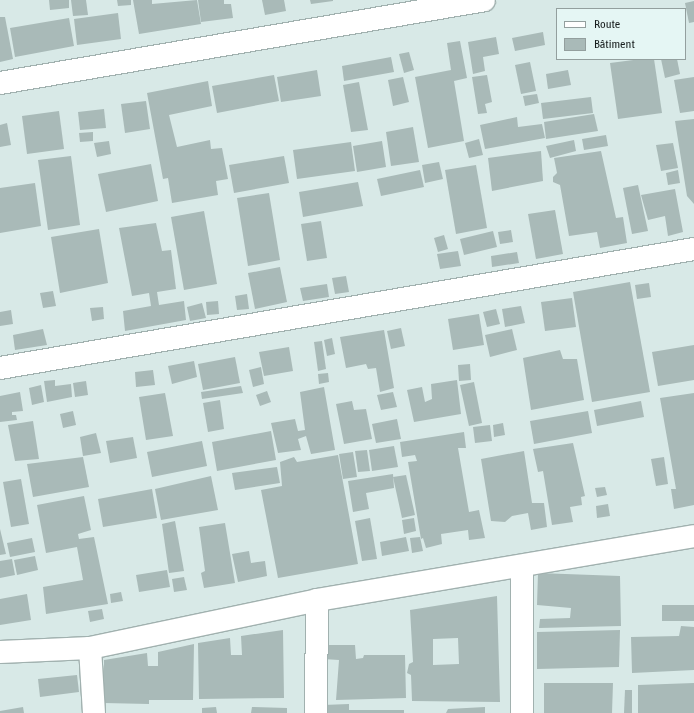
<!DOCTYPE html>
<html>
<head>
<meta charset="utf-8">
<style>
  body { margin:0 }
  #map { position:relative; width:694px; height:713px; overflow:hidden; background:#d8e9e7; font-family:"Asap Condensed",sans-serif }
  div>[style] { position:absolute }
  .building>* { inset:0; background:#a9bab8 }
  .roads { filter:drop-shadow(1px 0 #a1b1af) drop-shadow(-1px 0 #a1b1af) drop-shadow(0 1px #a1b1af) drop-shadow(0 -1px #a1b1af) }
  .minor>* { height:22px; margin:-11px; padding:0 11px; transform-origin:11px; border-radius:11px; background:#fff }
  span { translate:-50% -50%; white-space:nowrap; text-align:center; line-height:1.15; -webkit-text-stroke:4px #e5f6f4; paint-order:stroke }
  .legend { position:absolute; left:556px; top:8px; width:130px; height:52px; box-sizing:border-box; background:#e5f6f4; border:1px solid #939f9e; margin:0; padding:5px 7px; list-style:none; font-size:12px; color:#171d1d }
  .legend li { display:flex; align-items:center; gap:8px; height:20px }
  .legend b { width:20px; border:1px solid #939f9e }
</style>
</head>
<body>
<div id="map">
  <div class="building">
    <div style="clip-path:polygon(49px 0,69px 0,69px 8px,50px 10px)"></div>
    <div style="clip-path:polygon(71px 0,86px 0,88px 15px,73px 16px)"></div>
    <div style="clip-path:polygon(117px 0,131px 0,131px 5px,118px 6px)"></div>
    <div style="clip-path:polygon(133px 0,152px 0,152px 4px,197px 0,201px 24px,139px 34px)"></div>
    <div style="clip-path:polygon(198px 0,224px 0,224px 4px,231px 4px,233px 18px,201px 22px)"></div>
    <div style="clip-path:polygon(262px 0,284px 0,286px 11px,265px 15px)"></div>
    <div style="clip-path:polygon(310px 0,333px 0,333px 1px,311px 4px)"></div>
    <div style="clip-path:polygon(694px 1px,694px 22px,689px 23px,685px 3px)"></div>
    <div style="clip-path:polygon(118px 13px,121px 39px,77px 45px,74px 19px)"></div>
    <div style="clip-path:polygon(0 17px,5px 17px,13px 59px,0 62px)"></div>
    <div style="clip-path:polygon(69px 18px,74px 46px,15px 57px,10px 28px)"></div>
    <div style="clip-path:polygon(543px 32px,545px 45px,515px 51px,512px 38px)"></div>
    <div style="clip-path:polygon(496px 37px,499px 54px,483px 57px,485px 71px,473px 74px,468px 42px)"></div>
    <div style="clip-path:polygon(460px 41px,467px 78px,454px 81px,464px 141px,428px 148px,415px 77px,451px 70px,447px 43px)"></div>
    <div style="clip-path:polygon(409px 52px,414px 70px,404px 73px,399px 54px)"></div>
    <div style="clip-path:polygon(391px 57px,394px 72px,344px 81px,342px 66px)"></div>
    <div style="clip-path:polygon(641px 59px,654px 59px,662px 113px,618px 119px,610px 63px)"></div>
    <div style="clip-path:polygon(661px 59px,677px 59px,680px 74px,665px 78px)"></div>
    <div style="clip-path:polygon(530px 62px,536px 91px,521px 94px,515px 65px)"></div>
    <div style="clip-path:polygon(317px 70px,321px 96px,281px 102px,277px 77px)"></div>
    <div style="clip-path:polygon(568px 70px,571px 85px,548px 89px,546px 74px)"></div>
    <div style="clip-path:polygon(274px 75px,279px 101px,217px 113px,212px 86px)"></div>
    <div style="clip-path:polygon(487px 75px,492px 102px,485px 104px,487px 113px,478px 114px,472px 77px)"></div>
    <div style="clip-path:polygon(403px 77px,409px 102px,393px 106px,388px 80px)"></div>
    <div style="clip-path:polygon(694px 77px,694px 111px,680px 113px,674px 80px)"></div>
    <div style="clip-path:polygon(208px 81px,212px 106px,169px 115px,177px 147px,210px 140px,211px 149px,222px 148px,228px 179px,216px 181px,218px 195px,172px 203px,168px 178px,163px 179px,147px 93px)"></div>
    <div style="clip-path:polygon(359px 82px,368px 130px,351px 132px,343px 85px)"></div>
    <div style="clip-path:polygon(537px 94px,539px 103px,525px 106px,523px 96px)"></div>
    <div style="clip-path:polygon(591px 97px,593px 113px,543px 119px,541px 103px)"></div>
    <div style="clip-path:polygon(146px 101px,150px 129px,125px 133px,121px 104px)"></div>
    <div style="clip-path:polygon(104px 109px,106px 128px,80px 130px,78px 112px)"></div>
    <div style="clip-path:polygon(59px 111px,64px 149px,27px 154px,22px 116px)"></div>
    <div style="clip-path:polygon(594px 114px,598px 131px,546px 139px,544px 122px)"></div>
    <div style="clip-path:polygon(517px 117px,518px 127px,542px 124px,545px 138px,485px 149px,480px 125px)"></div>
    <div style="clip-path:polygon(694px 119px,694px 204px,687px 196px,675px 121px)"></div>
    <div style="clip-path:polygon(7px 123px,11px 145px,0 147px,0 125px)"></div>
    <div style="clip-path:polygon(413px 127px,419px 162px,391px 166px,386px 132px)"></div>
    <div style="clip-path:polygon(93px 132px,93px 141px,80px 142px,79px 133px)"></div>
    <div style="clip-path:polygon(606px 135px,608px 146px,584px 150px,582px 139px)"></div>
    <div style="clip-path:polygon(479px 139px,483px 155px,469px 158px,465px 143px)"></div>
    <div style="clip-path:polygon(574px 140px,576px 151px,550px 158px,546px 146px)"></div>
    <div style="clip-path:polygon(109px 141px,111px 154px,97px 157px,94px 143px)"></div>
    <div style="clip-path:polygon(382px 141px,386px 167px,357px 172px,353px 146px)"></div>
    <div style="clip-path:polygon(351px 142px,355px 171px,297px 179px,293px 150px)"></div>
    <div style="clip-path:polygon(673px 143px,678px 168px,661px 171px,656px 145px)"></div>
    <div style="clip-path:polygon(541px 151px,543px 181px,492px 191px,488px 158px)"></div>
    <div style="clip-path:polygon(601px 151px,616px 218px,623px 217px,627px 243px,600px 248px,597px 232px,569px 236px,560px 185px,553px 182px,553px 177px,557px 173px,554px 158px)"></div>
    <div style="clip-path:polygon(71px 156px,80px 225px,48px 230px,38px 160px)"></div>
    <div style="clip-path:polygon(284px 156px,289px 183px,234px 193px,229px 165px)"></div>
    <div style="clip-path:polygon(439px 162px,443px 179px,425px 183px,422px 165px)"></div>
    <div style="clip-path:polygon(151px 164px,158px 201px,106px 212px,98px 174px)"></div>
    <div style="clip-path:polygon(476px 165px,487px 228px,456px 234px,445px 170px)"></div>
    <div style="clip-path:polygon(420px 170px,424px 187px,381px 196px,377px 179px)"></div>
    <div style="clip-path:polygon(678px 170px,680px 183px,668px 185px,666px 173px)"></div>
    <div style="clip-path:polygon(358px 182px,363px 206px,303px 217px,299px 192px)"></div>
    <div style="clip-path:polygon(35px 183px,41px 226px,0 233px,0 188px)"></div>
    <div style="clip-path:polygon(638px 185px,648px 231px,632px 234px,623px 188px)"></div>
    <div style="clip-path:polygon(675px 189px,683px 232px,668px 236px,665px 216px,648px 220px,641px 195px)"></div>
    <div style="clip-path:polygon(269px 193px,280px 260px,248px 266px,237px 198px)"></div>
    <div style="clip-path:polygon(555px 210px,563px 254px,536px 259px,528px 214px)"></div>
    <div style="clip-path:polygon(204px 211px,217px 284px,184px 290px,171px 217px)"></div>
    <div style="clip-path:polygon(321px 221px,327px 258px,307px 261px,301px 224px)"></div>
    <div style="clip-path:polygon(156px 223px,162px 251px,171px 250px,176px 289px,157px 292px,159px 305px,184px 301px,186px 320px,125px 331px,123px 311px,151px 306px,149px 293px,132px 296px,119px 228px)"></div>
    <div style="clip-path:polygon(99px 229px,108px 283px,60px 293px,51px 237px)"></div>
    <div style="clip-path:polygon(511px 230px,513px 242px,500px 244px,498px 232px)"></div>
    <div style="clip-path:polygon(493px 231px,497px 247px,464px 255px,460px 239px)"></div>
    <div style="clip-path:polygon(444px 235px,448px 249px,438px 252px,434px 238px)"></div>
    <div style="clip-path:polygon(458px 251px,461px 266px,440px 269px,437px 254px)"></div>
    <div style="clip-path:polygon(517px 252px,519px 263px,492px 267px,491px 256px)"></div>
    <div style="clip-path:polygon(280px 267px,287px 302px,255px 309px,248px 273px)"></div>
    <div style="clip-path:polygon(346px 276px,349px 292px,335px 294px,332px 278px)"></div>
    <div style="clip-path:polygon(630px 282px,650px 392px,592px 402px,573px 292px)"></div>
    <div style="clip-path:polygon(649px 283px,651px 297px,637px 299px,635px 285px)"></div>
    <div style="clip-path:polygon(327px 284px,329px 297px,303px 301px,300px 288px)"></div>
    <div style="clip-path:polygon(53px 291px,56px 306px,43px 308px,40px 293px)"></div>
    <div style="clip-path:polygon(247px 294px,249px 309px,237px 310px,235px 296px)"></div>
    <div style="clip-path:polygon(572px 298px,576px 327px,545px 331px,541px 302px)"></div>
    <div style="clip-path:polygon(218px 301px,219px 314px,207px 315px,206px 302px)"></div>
    <div style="clip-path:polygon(202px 303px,206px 318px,190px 321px,187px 307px)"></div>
    <div style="clip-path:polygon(521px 306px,525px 323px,505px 327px,502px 309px)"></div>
    <div style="clip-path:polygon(103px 307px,104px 319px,92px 321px,90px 308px)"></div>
    <div style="clip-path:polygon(496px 309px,500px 324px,487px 327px,483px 312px)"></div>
    <div style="clip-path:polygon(11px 310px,13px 324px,0 326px,0 312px)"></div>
    <div style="clip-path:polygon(479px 314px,484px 345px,453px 350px,448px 319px)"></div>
    <div style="clip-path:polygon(401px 328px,405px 346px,391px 349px,387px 331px)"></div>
    <div style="clip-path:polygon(43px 329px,47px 345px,15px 350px,13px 335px)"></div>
    <div style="clip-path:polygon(512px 329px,517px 350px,490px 357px,485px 335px)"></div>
    <div style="clip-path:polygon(384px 330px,394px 388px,380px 392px,376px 368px,368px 369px,366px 364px,346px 368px,340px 337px)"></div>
    <div style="clip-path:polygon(332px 338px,335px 354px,327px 356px,324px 340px)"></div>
    <div style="clip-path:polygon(322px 341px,326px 369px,318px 371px,314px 342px)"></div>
    <div style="clip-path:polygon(694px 345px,694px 380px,658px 386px,652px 352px)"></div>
    <div style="clip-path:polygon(289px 347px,293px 371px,264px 376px,259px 352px)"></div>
    <div style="clip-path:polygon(560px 350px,563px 359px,577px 359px,584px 400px,531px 410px,523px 358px)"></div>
    <div style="clip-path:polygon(235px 357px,240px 383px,203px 390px,198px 364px)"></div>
    <div style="clip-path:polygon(194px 361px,197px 377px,172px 384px,168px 366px)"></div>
    <div style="clip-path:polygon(470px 364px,471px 380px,459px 381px,458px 365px)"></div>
    <div style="clip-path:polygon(261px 367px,264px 384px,253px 387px,249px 370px)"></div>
    <div style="clip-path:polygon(153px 370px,155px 385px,136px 387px,135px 372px)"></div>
    <div style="clip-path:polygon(328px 373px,329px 382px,319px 384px,318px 374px)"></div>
    <div style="clip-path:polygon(55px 380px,55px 386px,71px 384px,72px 397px,47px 402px,44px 381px)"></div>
    <div style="clip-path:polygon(457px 380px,461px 414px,414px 422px,407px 390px,422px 387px,425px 402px,432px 399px,431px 384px)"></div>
    <div style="clip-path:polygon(86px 381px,88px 395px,75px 397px,73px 383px)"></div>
    <div style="clip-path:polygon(474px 382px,482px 423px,469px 426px,460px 385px)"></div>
    <div style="clip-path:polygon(41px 385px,44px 402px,32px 405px,29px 388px)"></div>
    <div style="clip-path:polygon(241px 386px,243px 393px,202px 399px,201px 392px)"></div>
    <div style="clip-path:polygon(324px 387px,335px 450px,311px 454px,306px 436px,298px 439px,301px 450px,278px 453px,271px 423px,295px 419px,298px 431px,305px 430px,300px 392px)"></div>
    <div style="clip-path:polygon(267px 391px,271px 402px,260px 406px,256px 395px)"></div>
    <div style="clip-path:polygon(20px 392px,23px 411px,12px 412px,12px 415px,16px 415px,17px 420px,0 422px,0 396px)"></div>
    <div style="clip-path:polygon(393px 392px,397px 407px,381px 410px,377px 395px)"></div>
    <div style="clip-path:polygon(165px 393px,173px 436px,146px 440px,139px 397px)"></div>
    <div style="clip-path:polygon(694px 393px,694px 505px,674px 509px,671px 489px,676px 489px,660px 398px)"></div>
    <div style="clip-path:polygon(220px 400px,224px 429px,208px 432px,203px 403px)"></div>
    <div style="clip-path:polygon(352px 401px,354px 410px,366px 409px,372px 439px,344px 444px,336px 404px)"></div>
    <div style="clip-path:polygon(641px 401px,644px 417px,597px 426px,594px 410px)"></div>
    <div style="clip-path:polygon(73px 411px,76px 425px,63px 428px,60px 414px)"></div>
    <div style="clip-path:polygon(588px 411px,592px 433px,534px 444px,530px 421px)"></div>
    <div style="clip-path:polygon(397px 419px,401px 439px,376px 443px,372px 424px)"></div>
    <div style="clip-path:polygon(33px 421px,39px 459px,15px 461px,8px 425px)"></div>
    <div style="clip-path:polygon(503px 423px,505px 435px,494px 437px,493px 425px)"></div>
    <div style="clip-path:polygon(490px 425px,492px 441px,475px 443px,473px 427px)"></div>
    <div style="clip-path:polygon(271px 431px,276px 460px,217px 471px,212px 442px)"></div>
    <div style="clip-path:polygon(464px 432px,466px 448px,458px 448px,469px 512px,479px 510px,485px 538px,469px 540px,468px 530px,441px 534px,442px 544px,426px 548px,423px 538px,421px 539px,408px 462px,417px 461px,415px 455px,402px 457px,400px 442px)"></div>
    <div style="clip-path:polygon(96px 433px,101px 453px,83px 456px,80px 437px)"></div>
    <div style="clip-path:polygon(133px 437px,137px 458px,110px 463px,106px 441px)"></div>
    <div style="clip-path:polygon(202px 441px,207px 466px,152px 477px,147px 452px)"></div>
    <div style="clip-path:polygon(573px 443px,585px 496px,581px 497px,582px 505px,570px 507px,573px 522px,552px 525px,543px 471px,538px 472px,533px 449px)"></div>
    <div style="clip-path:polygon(394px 446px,398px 467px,372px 471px,369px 450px)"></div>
    <div style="clip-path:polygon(367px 450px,370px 471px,358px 472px,355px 451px)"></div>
    <div style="clip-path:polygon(524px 451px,532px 503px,544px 503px,547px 527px,531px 530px,528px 513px,512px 516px,505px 522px,491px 521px,481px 459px)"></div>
    <div style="clip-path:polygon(353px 452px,357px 477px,343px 479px,339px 454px)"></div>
    <div style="clip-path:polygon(338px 455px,358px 564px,278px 578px,261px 490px,282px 486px,280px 462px,294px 457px,297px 462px)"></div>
    <div style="clip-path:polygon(83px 457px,89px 487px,33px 497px,27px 464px)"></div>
    <div style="clip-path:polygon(664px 457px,668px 484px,656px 486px,651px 459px)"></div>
    <div style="clip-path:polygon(277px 467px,280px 483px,235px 490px,232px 473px)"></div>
    <div style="clip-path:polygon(393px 474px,394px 488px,366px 493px,369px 509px,353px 512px,348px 481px)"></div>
    <div style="clip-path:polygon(406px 475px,415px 515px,402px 518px,393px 477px)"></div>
    <div style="clip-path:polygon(211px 476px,218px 510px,161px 520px,155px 489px)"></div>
    <div style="clip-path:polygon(21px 479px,29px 524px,11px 527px,3px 482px)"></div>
    <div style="clip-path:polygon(605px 487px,607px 495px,597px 497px,595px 488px)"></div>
    <div style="clip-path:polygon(152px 489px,157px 518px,103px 527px,98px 499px)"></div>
    <div style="clip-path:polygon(84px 496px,91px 530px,78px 534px,79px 539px,94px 537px,108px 604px,46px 614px,43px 587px,83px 580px,77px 547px,46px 553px,37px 505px)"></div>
    <div style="clip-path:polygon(608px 504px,610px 516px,597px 518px,596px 506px)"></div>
    <div style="clip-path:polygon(370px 518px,377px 559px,362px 561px,355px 521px)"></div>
    <div style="clip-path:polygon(414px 518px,416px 531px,404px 534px,402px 520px)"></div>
    <div style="clip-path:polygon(175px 521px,184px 571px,169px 573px,162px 524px)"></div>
    <div style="clip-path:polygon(225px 523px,235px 583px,204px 588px,201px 573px,205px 571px,199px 527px)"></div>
    <div style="clip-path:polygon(0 529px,6px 554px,0 555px)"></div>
    <div style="clip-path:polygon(406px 537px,409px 551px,382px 556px,380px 542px)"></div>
    <div style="clip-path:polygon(420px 537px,423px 551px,412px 553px,410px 538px)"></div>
    <div style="clip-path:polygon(32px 538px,35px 552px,10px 557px,7px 543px)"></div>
    <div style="clip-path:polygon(249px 551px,251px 563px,265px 561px,267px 576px,238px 582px,232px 554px)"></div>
    <div style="clip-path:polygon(35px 556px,38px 570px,17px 575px,14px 560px)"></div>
    <div style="clip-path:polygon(12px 559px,15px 575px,0 578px,0 561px)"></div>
    <div style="clip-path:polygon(167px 570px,170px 587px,139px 592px,136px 575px)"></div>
    <div style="clip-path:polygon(538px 573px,620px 576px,621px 626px,539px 628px,540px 619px,570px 618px,571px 608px,537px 605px)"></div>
    <div style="clip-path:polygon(184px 577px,187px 590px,174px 592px,172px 579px)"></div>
    <div style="clip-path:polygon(121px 592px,123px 601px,111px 603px,110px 594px)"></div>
    <div style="clip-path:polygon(27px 594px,31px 620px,0 625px,0 599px)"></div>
    <div style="clip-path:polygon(evenodd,497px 596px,500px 702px,412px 701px,411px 675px,407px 673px,409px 664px,413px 662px,410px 610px,497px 596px,458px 638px,459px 664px,433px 665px,433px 639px,458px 638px)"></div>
    <div style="clip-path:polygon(662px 605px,694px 605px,694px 621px,662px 621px)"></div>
    <div style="clip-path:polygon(102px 609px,104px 619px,90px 622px,88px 611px)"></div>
    <div style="clip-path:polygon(681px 626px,694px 627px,694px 670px,632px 673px,631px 637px,679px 636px)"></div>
    <div style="clip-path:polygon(283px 630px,284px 698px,199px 699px,198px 643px,230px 638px,231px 655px,242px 655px,241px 636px)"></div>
    <div style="clip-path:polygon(620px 630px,619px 667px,537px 669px,537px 632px)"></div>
    <div style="clip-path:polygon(194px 644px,193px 700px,149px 700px,149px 704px,104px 703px,104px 660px,147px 653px,148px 666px,158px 666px,158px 652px)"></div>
    <div style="clip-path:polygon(322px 645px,355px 645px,356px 659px,363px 658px,364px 655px,405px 655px,406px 698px,336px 700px,339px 660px,323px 659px)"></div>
    <div style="clip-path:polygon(77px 675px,79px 692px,40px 697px,38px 679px)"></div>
    <div style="clip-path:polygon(544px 683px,613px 683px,612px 713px,544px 713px)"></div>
    <div style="clip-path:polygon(694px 683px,694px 713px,638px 713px,638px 685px)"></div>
    <div style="clip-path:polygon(625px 690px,632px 690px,632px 713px,624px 713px)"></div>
    <div style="clip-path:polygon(349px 704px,349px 710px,404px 710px,404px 713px,324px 713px,323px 705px)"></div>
    <div style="clip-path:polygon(23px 707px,24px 713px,0 713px,0 711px)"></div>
    <div style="clip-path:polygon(216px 707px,217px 713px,202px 713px,202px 708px)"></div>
    <div style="clip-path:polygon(252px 707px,287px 708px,287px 713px,251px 713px)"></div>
    <div style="clip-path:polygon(485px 707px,485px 713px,446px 713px,448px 709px)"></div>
  </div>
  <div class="roads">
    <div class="minor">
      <div style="left:0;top:83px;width:491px;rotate:-9.7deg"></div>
      <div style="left:0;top:368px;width:704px;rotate:-9.73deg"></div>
      <div style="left:522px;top:567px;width:146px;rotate:90deg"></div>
      <div style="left:90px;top:648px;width:65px;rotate:86.5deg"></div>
      <div style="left:0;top:652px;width:90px;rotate:-2.5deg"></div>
      <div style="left:90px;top:648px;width:232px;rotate:-11.9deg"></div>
      <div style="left:317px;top:600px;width:382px;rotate:-9.6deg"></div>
      <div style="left:316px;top:713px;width:113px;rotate:-89.5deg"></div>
    </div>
  </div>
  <ul class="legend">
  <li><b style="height:5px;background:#fff"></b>Route</li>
  <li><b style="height:11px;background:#a9bab8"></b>Bâtiment</li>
  </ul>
</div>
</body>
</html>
